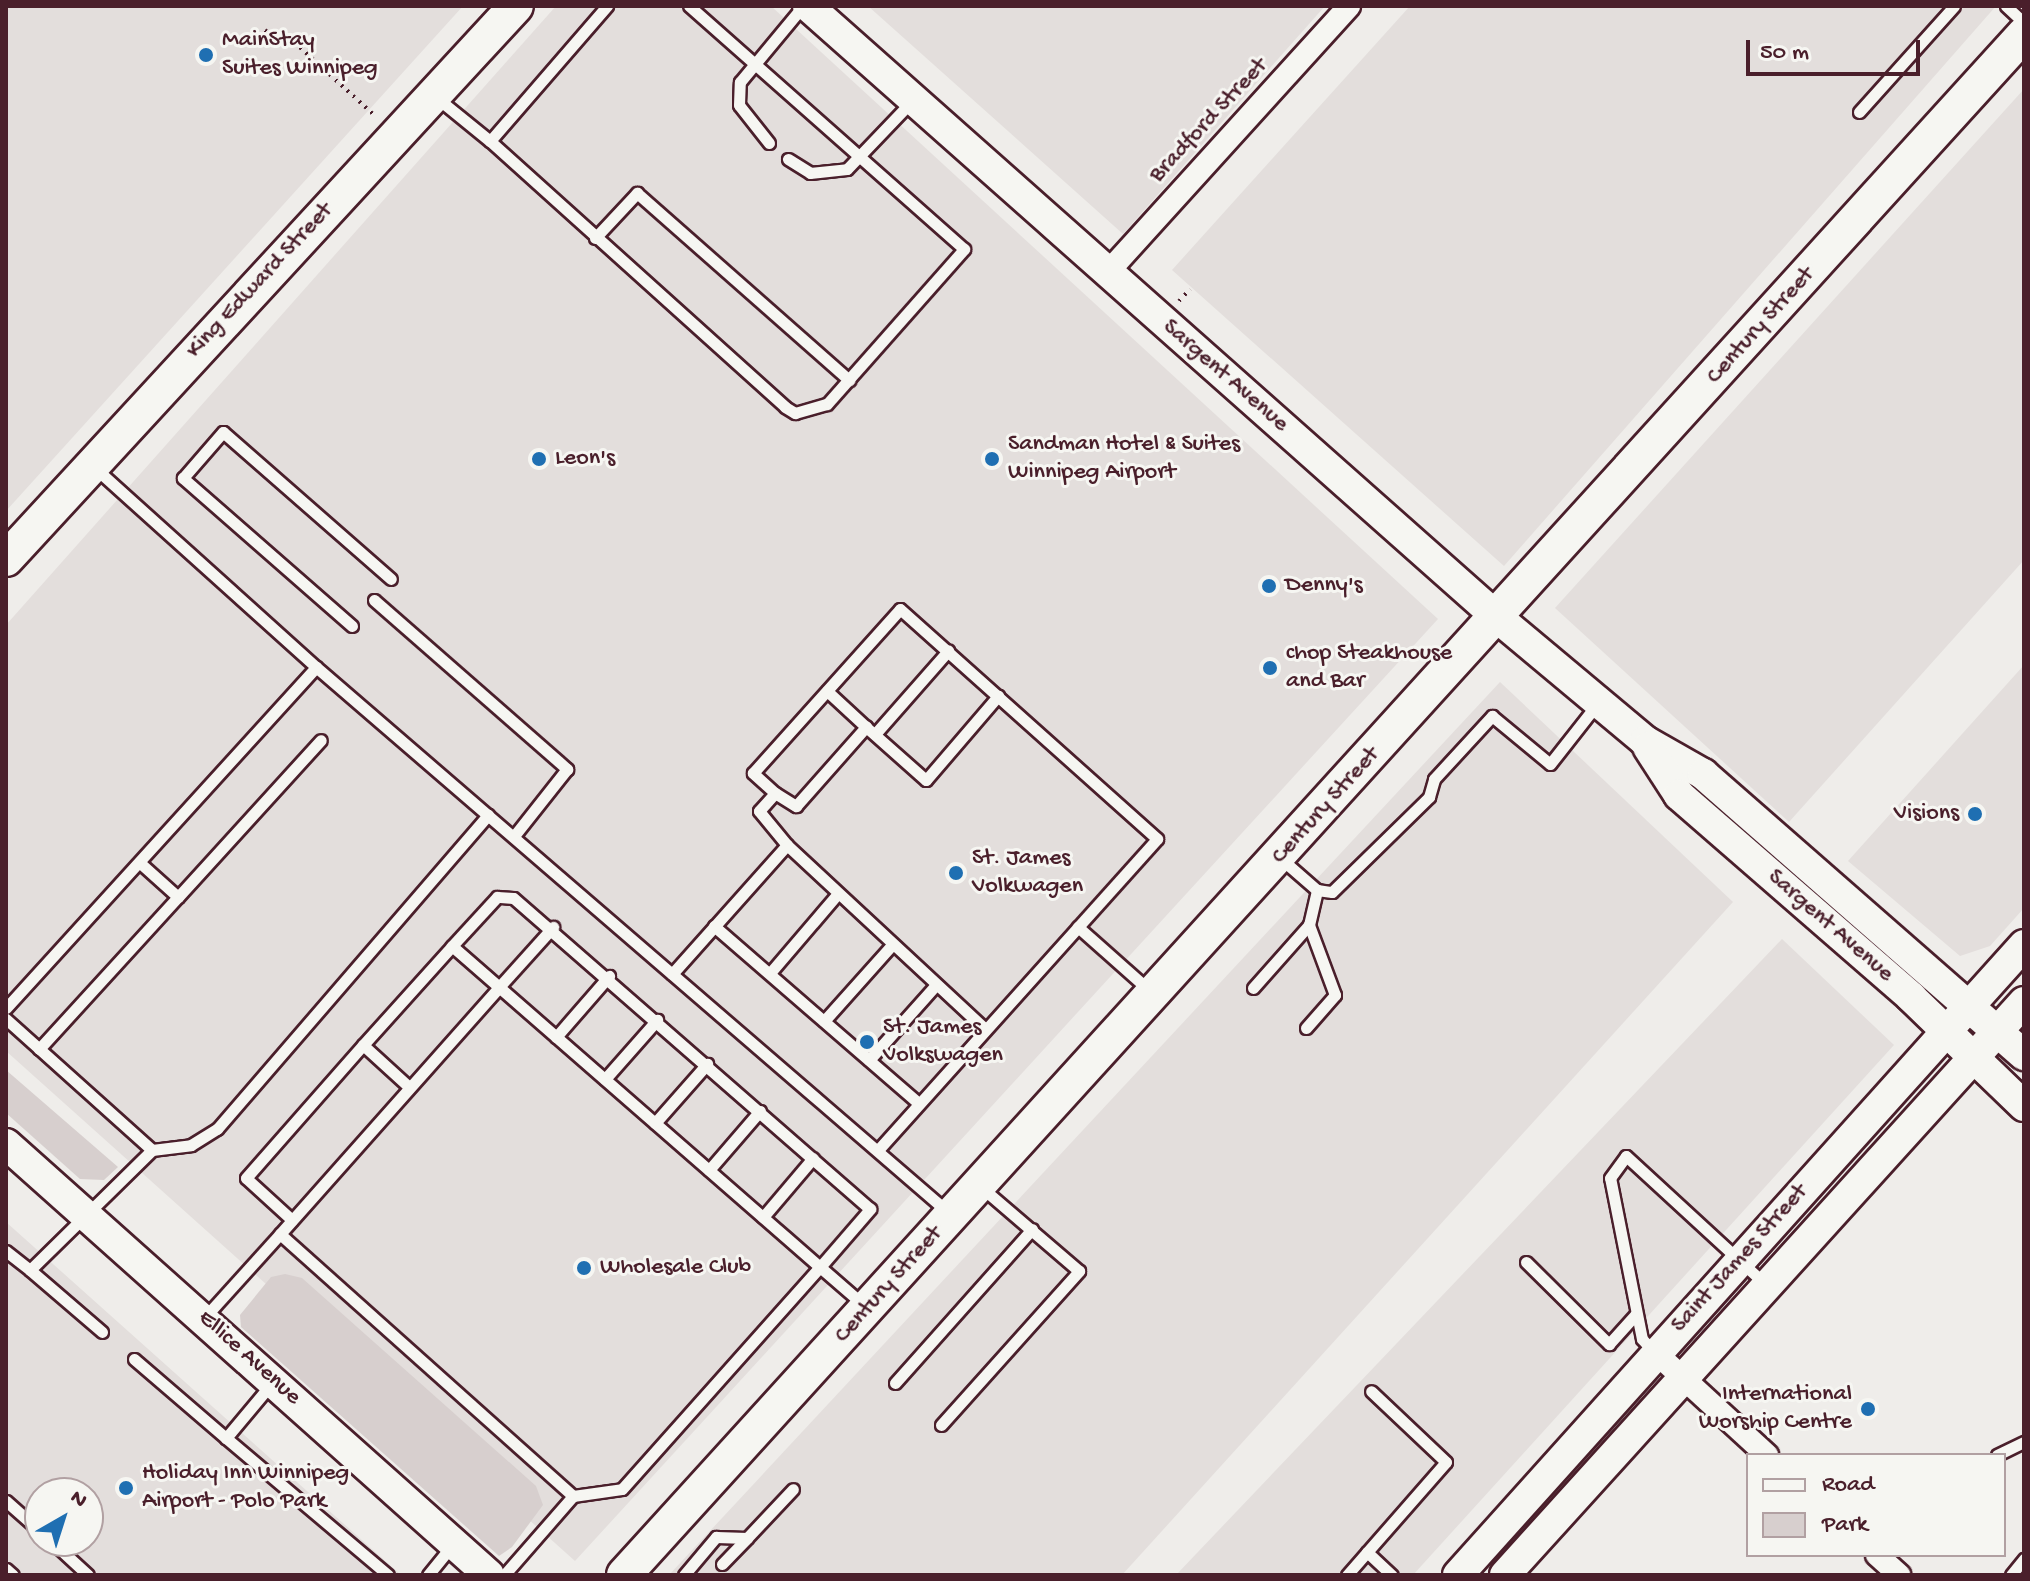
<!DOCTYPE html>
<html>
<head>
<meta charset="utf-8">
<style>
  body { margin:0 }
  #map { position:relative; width:2030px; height:1581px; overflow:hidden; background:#efedea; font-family:"Gochi Hand",sans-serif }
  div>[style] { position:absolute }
  .built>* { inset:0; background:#e3dedc }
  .green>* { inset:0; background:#d7cfce }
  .path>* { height:4px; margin-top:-2px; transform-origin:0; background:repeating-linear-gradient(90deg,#4a1f2b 0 2px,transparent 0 8px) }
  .roads { filter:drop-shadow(2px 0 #4a1f2b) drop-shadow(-2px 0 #4a1f2b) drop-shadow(0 2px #4a1f2b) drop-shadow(0 -2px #4a1f2b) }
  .lane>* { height:11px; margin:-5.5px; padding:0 5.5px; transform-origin:5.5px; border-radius:5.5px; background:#f6f6f2 }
  .street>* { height:22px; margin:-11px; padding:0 11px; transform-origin:11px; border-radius:11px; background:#f6f6f2 }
  .secondary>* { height:30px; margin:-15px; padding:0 15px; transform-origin:15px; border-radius:15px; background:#f6f6f2 }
  .primary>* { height:34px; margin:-17px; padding:0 17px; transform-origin:17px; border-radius:17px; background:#f6f6f2 }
  .dots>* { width:22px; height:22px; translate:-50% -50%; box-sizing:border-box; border:4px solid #f6f6f2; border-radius:50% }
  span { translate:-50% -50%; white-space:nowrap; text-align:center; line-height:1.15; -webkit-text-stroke:6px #f6f6f2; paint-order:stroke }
  .poi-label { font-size:24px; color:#4a1f2b }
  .left { translate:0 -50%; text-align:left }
  .right { translate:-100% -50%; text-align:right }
  .street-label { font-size:24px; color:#4a1f2b }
  .frame { position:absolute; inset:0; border:8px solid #4a1f2b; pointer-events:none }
  .legend { position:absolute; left:1746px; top:1453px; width:260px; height:104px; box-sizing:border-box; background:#f6f6f2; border:2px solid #b1a0a2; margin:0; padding:10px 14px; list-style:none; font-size:24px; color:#4a1f2b }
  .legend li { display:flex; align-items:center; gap:16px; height:40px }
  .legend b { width:40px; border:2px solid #b1a0a2 }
  .north { position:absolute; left:24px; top:1477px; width:80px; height:80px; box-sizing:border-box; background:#f6f6f2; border:2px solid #b1a0a2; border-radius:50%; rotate:39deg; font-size:22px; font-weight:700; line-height:32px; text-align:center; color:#4a1f2b }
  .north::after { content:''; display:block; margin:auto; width:28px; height:36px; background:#1f6fb2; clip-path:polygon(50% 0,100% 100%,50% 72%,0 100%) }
  .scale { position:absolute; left:1746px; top:40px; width:174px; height:36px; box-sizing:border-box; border:4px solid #4a1f2b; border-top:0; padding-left:10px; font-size:24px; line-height:28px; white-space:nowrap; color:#4a1f2b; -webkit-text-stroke:6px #f6f6f2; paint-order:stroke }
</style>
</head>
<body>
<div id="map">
  <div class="built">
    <div style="clip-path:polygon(6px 6px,463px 6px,6px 511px)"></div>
    <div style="clip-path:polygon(556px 6px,771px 6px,1438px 619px,575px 1561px,6px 1051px,6px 625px)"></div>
    <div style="clip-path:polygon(868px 6px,1325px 6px,1123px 234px)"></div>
    <div style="clip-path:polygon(1410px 6px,1996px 6px,1504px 566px,1172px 270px)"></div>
    <div style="clip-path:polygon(2024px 89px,2024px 560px,1789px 822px,1555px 608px)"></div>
    <div style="clip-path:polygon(2024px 665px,2024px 908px,1990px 946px,1960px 956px,1848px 861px)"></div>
    <div style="clip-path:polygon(1500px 682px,1733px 902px,1122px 1575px,669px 1575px)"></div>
    <div style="clip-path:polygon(1782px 939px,1894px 1045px,1413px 1575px,1176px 1575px)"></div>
    <div style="clip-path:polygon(evenodd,6px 1222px,401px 1575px,6px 1575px,6px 1222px,40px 1493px,88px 1493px,88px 1541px,40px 1541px,40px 1493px)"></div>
  </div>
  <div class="green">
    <div style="clip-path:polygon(6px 1070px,118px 1167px,104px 1180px,80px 1179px,6px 1113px)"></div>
    <div style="clip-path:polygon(285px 1274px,302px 1278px,536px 1486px,543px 1505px,512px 1547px,499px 1556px,241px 1327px,240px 1315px,271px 1277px)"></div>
  </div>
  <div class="path">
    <div style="left:265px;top:30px;width:18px;rotate:43deg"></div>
    <div style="left:278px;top:42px;width:16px"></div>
    <div style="left:294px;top:42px;width:111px;rotate:42.4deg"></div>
    <div style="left:1179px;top:301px;width:16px;rotate:-47deg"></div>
  </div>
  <div class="roads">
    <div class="lane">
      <div style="left:2006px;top:6px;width:25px;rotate:43deg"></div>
      <div style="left:437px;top:98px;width:68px;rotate:39.1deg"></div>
      <div style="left:490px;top:141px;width:179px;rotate:-49.1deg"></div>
      <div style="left:1859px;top:112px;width:142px;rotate:-48.1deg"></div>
      <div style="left:490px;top:141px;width:397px;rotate:42deg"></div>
      <div style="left:785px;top:407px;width:12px;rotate:31deg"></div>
      <div style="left:795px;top:413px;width:33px;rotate:-16deg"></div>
      <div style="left:827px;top:404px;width:207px;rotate:-48.5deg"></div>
      <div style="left:964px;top:249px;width:367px;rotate:-138.5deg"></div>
      <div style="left:769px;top:143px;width:48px;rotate:-128.3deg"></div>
      <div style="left:739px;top:105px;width:23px;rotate:-88deg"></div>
      <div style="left:740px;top:82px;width:99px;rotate:-50.3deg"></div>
      <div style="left:788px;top:159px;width:26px;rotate:32deg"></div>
      <div style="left:810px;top:173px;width:37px;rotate:-6deg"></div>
      <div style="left:847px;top:169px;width:95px;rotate:-46.3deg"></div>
      <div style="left:595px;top:238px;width:62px;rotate:-47deg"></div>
      <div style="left:637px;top:193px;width:283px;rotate:41.4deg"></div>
      <div style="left:374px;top:600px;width:257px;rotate:41.2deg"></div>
      <div style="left:567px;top:769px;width:85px;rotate:128.3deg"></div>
      <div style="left:352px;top:626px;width:225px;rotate:-138.8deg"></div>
      <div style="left:183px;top:478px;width:61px;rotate:-49deg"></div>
      <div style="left:223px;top:432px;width:223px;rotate:41.2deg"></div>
      <div style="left:316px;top:667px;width:836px;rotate:40.78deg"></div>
      <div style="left:866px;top:727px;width:80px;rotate:41.5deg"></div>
      <div style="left:926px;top:780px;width:111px;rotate:-49.4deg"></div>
      <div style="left:875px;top:734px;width:111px;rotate:-48.7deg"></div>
      <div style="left:775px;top:793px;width:25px;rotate:32deg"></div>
      <div style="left:796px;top:806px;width:106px;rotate:-48.5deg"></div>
      <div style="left:866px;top:727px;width:53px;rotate:-137.3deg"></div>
      <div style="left:787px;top:845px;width:44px;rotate:-129.5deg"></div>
      <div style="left:759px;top:811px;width:24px;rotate:-48deg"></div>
      <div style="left:775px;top:793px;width:30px;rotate:-138deg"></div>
      <div style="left:753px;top:773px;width:220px;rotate:-48.1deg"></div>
      <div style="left:900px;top:609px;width:345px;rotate:41.8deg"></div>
      <div style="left:1157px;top:839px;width:118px;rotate:131.9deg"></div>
      <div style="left:1279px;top:857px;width:50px;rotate:41deg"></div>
      <div style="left:1317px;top:890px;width:15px;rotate:8deg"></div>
      <div style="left:1332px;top:892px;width:136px;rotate:-44.4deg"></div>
      <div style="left:1429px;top:797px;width:19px;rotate:-74deg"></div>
      <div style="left:1434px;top:779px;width:86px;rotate:-47.4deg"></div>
      <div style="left:1492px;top:716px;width:75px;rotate:39.6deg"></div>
      <div style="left:1550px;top:764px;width:78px;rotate:-51.8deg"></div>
      <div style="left:178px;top:897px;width:212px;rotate:-47.7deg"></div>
      <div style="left:714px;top:926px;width:270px;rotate:40.9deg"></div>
      <div style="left:770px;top:973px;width:100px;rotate:-49.5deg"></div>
      <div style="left:672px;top:974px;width:173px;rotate:-48.3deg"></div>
      <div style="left:787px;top:845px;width:269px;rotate:42.9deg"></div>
      <div style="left:1253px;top:988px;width:84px;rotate:-48.4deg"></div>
      <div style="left:1309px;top:925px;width:36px;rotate:-77deg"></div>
      <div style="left:6px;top:1008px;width:461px;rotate:-47.7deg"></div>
      <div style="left:316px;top:667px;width:299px;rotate:-138deg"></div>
      <div style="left:6px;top:1019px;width:196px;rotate:41.9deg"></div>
      <div style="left:152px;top:1150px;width:171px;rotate:135.5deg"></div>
      <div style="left:30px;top:1270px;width:31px;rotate:-142deg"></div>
      <div style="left:824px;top:1021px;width:101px;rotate:-48.2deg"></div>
      <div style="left:1306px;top:1028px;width:44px;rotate:-48.7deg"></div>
      <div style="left:1335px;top:995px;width:75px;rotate:-110.4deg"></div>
      <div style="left:556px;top:1037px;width:81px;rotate:-49deg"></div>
      <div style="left:363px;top:1045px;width:62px;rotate:42.4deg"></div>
      <div style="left:39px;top:1049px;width:206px;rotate:-47.6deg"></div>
      <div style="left:178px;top:897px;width:52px;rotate:-138.1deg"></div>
      <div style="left:869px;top:1060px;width:99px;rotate:-48.3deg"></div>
      <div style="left:605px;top:1079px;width:79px;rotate:-48.6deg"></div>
      <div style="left:655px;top:1123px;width:79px;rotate:-48.6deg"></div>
      <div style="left:152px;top:1150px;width:39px;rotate:-7deg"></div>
      <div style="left:191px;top:1145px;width:31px;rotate:-32deg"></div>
      <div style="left:217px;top:1129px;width:415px;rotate:-49.2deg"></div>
      <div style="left:878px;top:1150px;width:300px;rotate:-48.1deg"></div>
      <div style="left:1078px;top:927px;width:96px;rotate:41.6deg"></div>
      <div style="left:709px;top:1170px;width:78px;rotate:-49.2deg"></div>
      <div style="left:763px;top:1217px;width:77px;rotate:-49.7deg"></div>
      <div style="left:292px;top:1220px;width:62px;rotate:-137.6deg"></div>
      <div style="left:246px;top:1178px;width:177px;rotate:-48.7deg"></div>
      <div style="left:363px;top:1045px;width:133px;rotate:-48deg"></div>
      <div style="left:452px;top:946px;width:62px;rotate:41.1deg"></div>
      <div style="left:499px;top:987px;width:81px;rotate:-48deg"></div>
      <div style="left:280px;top:1234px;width:330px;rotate:-48.4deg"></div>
      <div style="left:499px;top:987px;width:426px;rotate:41.1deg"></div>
      <div style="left:820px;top:1267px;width:77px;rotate:-49.2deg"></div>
      <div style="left:870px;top:1209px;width:473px;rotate:-138.9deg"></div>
      <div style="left:513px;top:898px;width:16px;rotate:-176deg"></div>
      <div style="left:497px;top:897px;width:67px;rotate:132.6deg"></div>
      <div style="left:1526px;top:1262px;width:117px;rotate:44.7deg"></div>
      <div style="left:1609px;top:1344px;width:40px;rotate:-48deg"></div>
      <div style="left:30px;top:1270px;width:95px;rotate:40.7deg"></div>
      <div style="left:204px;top:1318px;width:113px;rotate:-47.9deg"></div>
      <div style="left:280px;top:1234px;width:393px;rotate:41.8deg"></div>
      <div style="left:573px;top:1496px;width:105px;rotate:131.1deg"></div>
      <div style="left:1655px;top:1353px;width:19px;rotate:-133deg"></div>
      <div style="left:1642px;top:1339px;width:164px;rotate:-101.2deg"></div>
      <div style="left:1610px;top:1178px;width:27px;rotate:-54deg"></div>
      <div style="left:1626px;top:1156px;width:189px;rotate:42.6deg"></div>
      <div style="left:134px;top:1359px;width:121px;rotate:40.7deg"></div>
      <div style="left:272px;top:1383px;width:72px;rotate:129.9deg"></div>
      <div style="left:226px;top:1438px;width:212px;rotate:40.2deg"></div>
      <div style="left:895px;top:1383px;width:206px;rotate:-48.3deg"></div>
      <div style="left:941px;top:1425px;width:207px;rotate:-48.1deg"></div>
      <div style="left:1079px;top:1271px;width:130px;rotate:-139.4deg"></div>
      <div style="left:1997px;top:1455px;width:30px;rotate:-26deg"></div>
      <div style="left:573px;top:1496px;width:49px;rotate:-8.1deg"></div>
      <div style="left:622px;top:1489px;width:297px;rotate:-48.3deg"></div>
      <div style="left:820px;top:1267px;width:60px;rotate:40.9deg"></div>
      <div style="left:6px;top:1501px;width:45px;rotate:41.4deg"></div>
      <div style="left:51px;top:1541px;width:50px;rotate:42.6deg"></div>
      <div style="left:1367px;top:1552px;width:34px;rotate:43deg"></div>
      <div style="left:722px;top:1564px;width:36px;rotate:-46deg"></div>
      <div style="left:6px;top:1569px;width:9px;rotate:41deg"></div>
      <div style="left:428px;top:1575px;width:40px;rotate:-51deg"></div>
      <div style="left:684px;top:1575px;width:50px;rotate:-49.9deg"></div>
      <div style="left:716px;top:1537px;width:31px;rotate:2deg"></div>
      <div style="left:747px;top:1538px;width:67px;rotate:-46.8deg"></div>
      <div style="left:1347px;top:1575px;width:150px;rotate:-48.8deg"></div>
      <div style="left:1446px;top:1462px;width:103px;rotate:-136.6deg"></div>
      <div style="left:2011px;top:1575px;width:21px;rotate:-51deg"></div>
    </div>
    <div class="street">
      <div style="left:1108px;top:272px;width:359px;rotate:-47.8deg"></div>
      <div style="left:1656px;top:1353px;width:151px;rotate:42.6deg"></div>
      <div style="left:1877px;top:1555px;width:30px;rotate:42deg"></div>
    </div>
    <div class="secondary">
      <div style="left:808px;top:6px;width:922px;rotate:41.57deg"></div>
      <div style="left:1498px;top:618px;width:192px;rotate:39.9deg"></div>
      <div style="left:1645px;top:741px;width:67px;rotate:29.6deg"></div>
      <div style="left:1703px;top:774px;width:427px;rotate:41.2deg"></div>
      <div style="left:1648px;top:747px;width:57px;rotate:57.1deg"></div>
      <div style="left:1679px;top:795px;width:308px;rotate:41deg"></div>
      <div style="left:1911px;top:997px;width:157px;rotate:44deg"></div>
      <div style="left:6px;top:1144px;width:647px;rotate:41.74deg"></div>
      <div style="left:1458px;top:1575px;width:847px;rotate:-48.06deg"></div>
      <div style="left:1505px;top:1575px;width:773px;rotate:-47.83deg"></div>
    </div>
    <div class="primary">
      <div style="left:6px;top:559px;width:752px;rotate:-47.32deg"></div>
      <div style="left:624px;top:1575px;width:2082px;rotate:-47.74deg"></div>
    </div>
  </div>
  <div class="dots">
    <div style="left:206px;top:55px;background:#1f6fb2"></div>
    <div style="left:539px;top:459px;background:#1f6fb2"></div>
    <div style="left:992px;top:459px;background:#1f6fb2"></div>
    <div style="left:1269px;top:586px;background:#1f6fb2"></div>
    <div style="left:1270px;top:668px;background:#1f6fb2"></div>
    <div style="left:1975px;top:814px;background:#1f6fb2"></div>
    <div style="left:956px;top:873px;background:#1f6fb2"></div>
    <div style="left:867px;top:1042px;background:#1f6fb2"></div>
    <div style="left:584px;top:1268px;background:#1f6fb2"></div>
    <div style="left:1868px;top:1409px;background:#1f6fb2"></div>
    <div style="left:126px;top:1488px;background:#1f6fb2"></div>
  </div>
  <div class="poi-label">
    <span class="left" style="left:222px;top:55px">MainStay<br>Suites Winnipeg</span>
    <span class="left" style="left:1008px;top:459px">Sandman Hotel &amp; Suites<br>Winnipeg Airport</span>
    <span class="left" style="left:555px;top:459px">Leon's</span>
    <span class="left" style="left:1285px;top:586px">Denny's</span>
    <span class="left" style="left:1286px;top:668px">chop Steakhouse<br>and Bar</span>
    <span class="right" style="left:1959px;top:814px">Visions</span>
    <span class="left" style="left:972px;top:873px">St. James<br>Volkwagen</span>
    <span class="left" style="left:883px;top:1042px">St. James<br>Volkswagen</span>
    <span class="left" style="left:600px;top:1268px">Wholesale Club</span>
    <span class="right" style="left:1852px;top:1409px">International<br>Worship Centre</span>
    <span class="left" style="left:142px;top:1488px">Holiday Inn Winnipeg<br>Airport - Polo Park</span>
  </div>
  <div class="street-label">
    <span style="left:1209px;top:121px;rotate:-47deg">Bradford Street</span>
    <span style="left:260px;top:281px;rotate:-47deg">King Edward Street</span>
    <span style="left:1761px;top:326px;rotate:-48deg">Century Street</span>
    <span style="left:1225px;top:376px;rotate:41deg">Sargent Avenue</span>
    <span style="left:1326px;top:806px;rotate:-48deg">Century Street</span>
    <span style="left:1830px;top:926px;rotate:41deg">Sargent Avenue</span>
    <span style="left:1740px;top:1259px;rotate:-48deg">Saint James Street</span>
    <span style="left:889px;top:1285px;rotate:-48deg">Century Street</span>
    <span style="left:249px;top:1358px;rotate:42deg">Ellice Avenue</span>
  </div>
  <div class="frame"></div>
  <ul class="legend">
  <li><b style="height:10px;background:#f6f6f2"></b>Road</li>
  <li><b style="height:22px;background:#d7cfce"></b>Park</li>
  </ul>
  <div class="north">N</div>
  <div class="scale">50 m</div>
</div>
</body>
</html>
